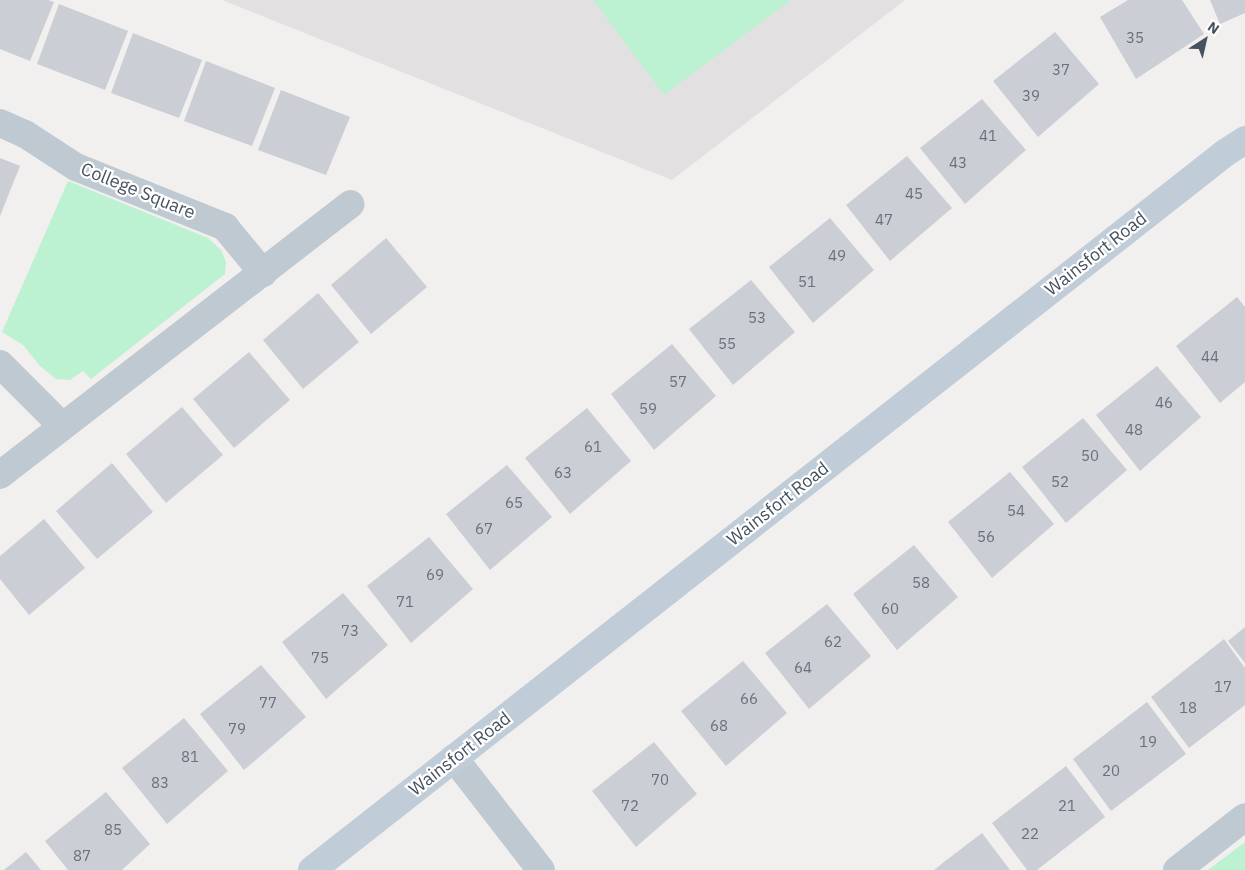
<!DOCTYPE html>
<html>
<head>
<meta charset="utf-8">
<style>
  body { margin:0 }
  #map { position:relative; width:1245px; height:870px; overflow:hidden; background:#f2efef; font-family:"IBM Plex Sans",sans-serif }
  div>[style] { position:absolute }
  .education>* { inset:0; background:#e3e0e1 }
  .green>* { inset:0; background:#bcf1d2 }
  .building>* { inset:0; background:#cbced4 }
  .minor>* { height:28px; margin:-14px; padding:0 14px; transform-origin:14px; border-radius:14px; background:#bfc9d2 }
  .secondary>* { height:28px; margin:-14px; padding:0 14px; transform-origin:14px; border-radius:14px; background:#c1ccd9 }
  span { translate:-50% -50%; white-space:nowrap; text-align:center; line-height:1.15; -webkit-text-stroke:4.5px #fff; paint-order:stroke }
  .number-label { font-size:15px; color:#67717c }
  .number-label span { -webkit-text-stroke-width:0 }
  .street-label { font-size:18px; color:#46525e }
  .north { position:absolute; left:1180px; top:15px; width:50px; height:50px; -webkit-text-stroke:4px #fff; paint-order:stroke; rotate:35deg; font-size:14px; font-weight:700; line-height:20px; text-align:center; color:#46525e }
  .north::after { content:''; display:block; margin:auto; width:18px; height:22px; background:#46525e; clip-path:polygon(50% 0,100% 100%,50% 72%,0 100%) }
</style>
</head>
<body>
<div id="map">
  <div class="education">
    <div style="clip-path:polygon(222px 0,905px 0,672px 180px)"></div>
  </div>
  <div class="green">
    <div style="clip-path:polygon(593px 0,791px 0,664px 95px)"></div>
    <div style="clip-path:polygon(68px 181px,208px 238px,221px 250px,226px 262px,225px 274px,91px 379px,83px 371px,70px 380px,56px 379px,40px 366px,23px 345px,2px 332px)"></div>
    <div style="clip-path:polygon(1245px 842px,1245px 870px,1208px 870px)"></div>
  </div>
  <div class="building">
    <div style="clip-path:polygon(0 0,48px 0,54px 2px,30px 61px,0 49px)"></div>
    <div style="clip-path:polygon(1128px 0,1182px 0,1204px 34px,1136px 79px,1100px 17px)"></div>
    <div style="clip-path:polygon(1210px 0,1245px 0,1245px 13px,1220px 24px)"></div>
    <div style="clip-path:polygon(59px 4px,128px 31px,105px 90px,37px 64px)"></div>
    <div style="clip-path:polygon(1055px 32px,1099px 84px,1038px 137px,993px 81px)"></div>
    <div style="clip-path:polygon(133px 33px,202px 60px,179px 118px,111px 93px)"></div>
    <div style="clip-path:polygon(206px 61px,275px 88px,252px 146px,184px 121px)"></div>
    <div style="clip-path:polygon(281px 90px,350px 117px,326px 175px,258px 150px)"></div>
    <div style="clip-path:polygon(982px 99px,1026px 150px,965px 204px,920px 148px)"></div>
    <div style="clip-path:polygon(907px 156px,952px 208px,890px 261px,846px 205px)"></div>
    <div style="clip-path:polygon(0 158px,20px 166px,0 216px)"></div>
    <div style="clip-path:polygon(830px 218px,874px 270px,813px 323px,769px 267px)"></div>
    <div style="clip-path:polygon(386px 238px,427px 287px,371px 334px,331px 285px)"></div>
    <div style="clip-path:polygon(751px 280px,795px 332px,733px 385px,689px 329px)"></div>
    <div style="clip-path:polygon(318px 293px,359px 342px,303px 389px,263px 340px)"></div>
    <div style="clip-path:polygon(1237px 297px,1245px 307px,1245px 382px,1220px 403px,1176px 346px)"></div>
    <div style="clip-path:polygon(672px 344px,716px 396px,654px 450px,611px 394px)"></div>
    <div style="clip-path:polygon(249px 352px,290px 400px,234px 448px,193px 399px)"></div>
    <div style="clip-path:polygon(1157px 366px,1201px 417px,1140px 471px,1096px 415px)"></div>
    <div style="clip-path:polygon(182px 407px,223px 455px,166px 503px,126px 454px)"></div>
    <div style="clip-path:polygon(587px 408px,631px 461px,570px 514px,525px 458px)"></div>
    <div style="clip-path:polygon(1083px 418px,1127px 470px,1066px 523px,1022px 467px)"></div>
    <div style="clip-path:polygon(112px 463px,153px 512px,97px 559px,56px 511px)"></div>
    <div style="clip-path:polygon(507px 465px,552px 517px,490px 570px,446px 514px)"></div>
    <div style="clip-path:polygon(1010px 472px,1054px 524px,992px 578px,948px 522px)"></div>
    <div style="clip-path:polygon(44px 519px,85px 568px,29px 615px,0 579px,0 556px)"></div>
    <div style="clip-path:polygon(429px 537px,473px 589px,411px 643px,367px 586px)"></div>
    <div style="clip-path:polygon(914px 545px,958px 597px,897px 650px,853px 594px)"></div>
    <div style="clip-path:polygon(343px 593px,388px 645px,326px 699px,282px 642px)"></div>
    <div style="clip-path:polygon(827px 604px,871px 656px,809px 709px,765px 653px)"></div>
    <div style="clip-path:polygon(1245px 627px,1245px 663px,1228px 641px)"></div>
    <div style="clip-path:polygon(1224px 639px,1245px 668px,1245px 705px,1189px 748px,1151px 697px)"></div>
    <div style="clip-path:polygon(743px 661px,787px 713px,726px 766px,681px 711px)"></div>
    <div style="clip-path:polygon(261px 665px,306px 717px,244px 770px,200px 714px)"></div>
    <div style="clip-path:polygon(1147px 702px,1186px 754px,1111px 811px,1073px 759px)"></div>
    <div style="clip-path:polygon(184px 718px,228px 771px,167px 824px,122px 768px)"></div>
    <div style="clip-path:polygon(654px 742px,697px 794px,636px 847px,592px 791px)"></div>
    <div style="clip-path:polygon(1066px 766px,1105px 817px,1037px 870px,1027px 870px,992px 823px)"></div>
    <div style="clip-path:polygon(106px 792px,150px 844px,122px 870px,68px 870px,45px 841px)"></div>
    <div style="clip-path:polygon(982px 833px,1010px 870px,934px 870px,944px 862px)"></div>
    <div style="clip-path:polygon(26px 852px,41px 870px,4px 870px)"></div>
  </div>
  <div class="minor">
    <div style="left:0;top:123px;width:27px;rotate:24deg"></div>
    <div style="left:25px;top:134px;width:61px;rotate:32.9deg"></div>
    <div style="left:76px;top:167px;width:161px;rotate:21.9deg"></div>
    <div style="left:225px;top:227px;width:60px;rotate:50.4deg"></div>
    <div style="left:0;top:364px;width:88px;rotate:45deg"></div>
    <div style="left:0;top:475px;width:443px;rotate:-37.7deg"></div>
    <div style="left:454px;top:758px;width:142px;rotate:52.2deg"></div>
    <div style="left:1177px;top:870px;width:86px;rotate:-37.9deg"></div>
  </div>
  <div class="secondary">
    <div style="left:312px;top:870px;width:1161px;rotate:-38.14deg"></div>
    <div style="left:1225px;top:153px;width:24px;rotate:-33deg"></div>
  </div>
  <div class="number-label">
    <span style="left:1135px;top:38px">35</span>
    <span style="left:1061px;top:70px">37</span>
    <span style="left:1031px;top:96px">39</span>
    <span style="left:988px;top:136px">41</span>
    <span style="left:958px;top:163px">43</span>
    <span style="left:914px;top:194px">45</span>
    <span style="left:884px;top:220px">47</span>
    <span style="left:837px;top:256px">49</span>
    <span style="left:807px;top:282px">51</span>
    <span style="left:757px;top:318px">53</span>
    <span style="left:727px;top:344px">55</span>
    <span style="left:1210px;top:357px">44</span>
    <span style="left:678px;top:382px">57</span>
    <span style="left:1164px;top:403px">46</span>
    <span style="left:648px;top:409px">59</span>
    <span style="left:1134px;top:430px">48</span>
    <span style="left:593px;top:447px">61</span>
    <span style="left:1090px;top:456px">50</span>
    <span style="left:563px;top:473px">63</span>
    <span style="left:1060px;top:482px">52</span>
    <span style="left:514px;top:503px">65</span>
    <span style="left:1016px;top:511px">54</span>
    <span style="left:484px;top:529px">67</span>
    <span style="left:986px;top:537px">56</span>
    <span style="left:435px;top:575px">69</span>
    <span style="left:921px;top:583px">58</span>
    <span style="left:405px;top:602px">71</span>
    <span style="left:890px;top:609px">60</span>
    <span style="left:350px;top:631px">73</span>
    <span style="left:833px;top:642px">62</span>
    <span style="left:320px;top:658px">75</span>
    <span style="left:803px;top:668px">64</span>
    <span style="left:1223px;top:687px">17</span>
    <span style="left:749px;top:699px">66</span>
    <span style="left:268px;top:703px">77</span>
    <span style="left:1188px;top:708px">18</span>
    <span style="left:719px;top:726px">68</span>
    <span style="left:237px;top:729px">79</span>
    <span style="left:1148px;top:742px">19</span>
    <span style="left:190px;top:757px">81</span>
    <span style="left:1111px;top:771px">20</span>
    <span style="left:660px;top:780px">70</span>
    <span style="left:160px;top:783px">83</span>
    <span style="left:630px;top:806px">72</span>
    <span style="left:1067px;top:806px">21</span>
    <span style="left:113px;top:830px">85</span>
    <span style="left:1030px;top:834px">22</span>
    <span style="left:82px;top:856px">87</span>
  </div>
  <div class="street-label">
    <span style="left:138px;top:191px;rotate:22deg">College Square</span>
    <span style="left:1096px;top:254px;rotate:-38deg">Wainsfort Road</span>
    <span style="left:778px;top:504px;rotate:-38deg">Wainsfort Road</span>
    <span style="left:460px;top:754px;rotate:-38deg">Wainsfort Road</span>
  </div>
  <div class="north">N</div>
</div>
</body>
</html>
